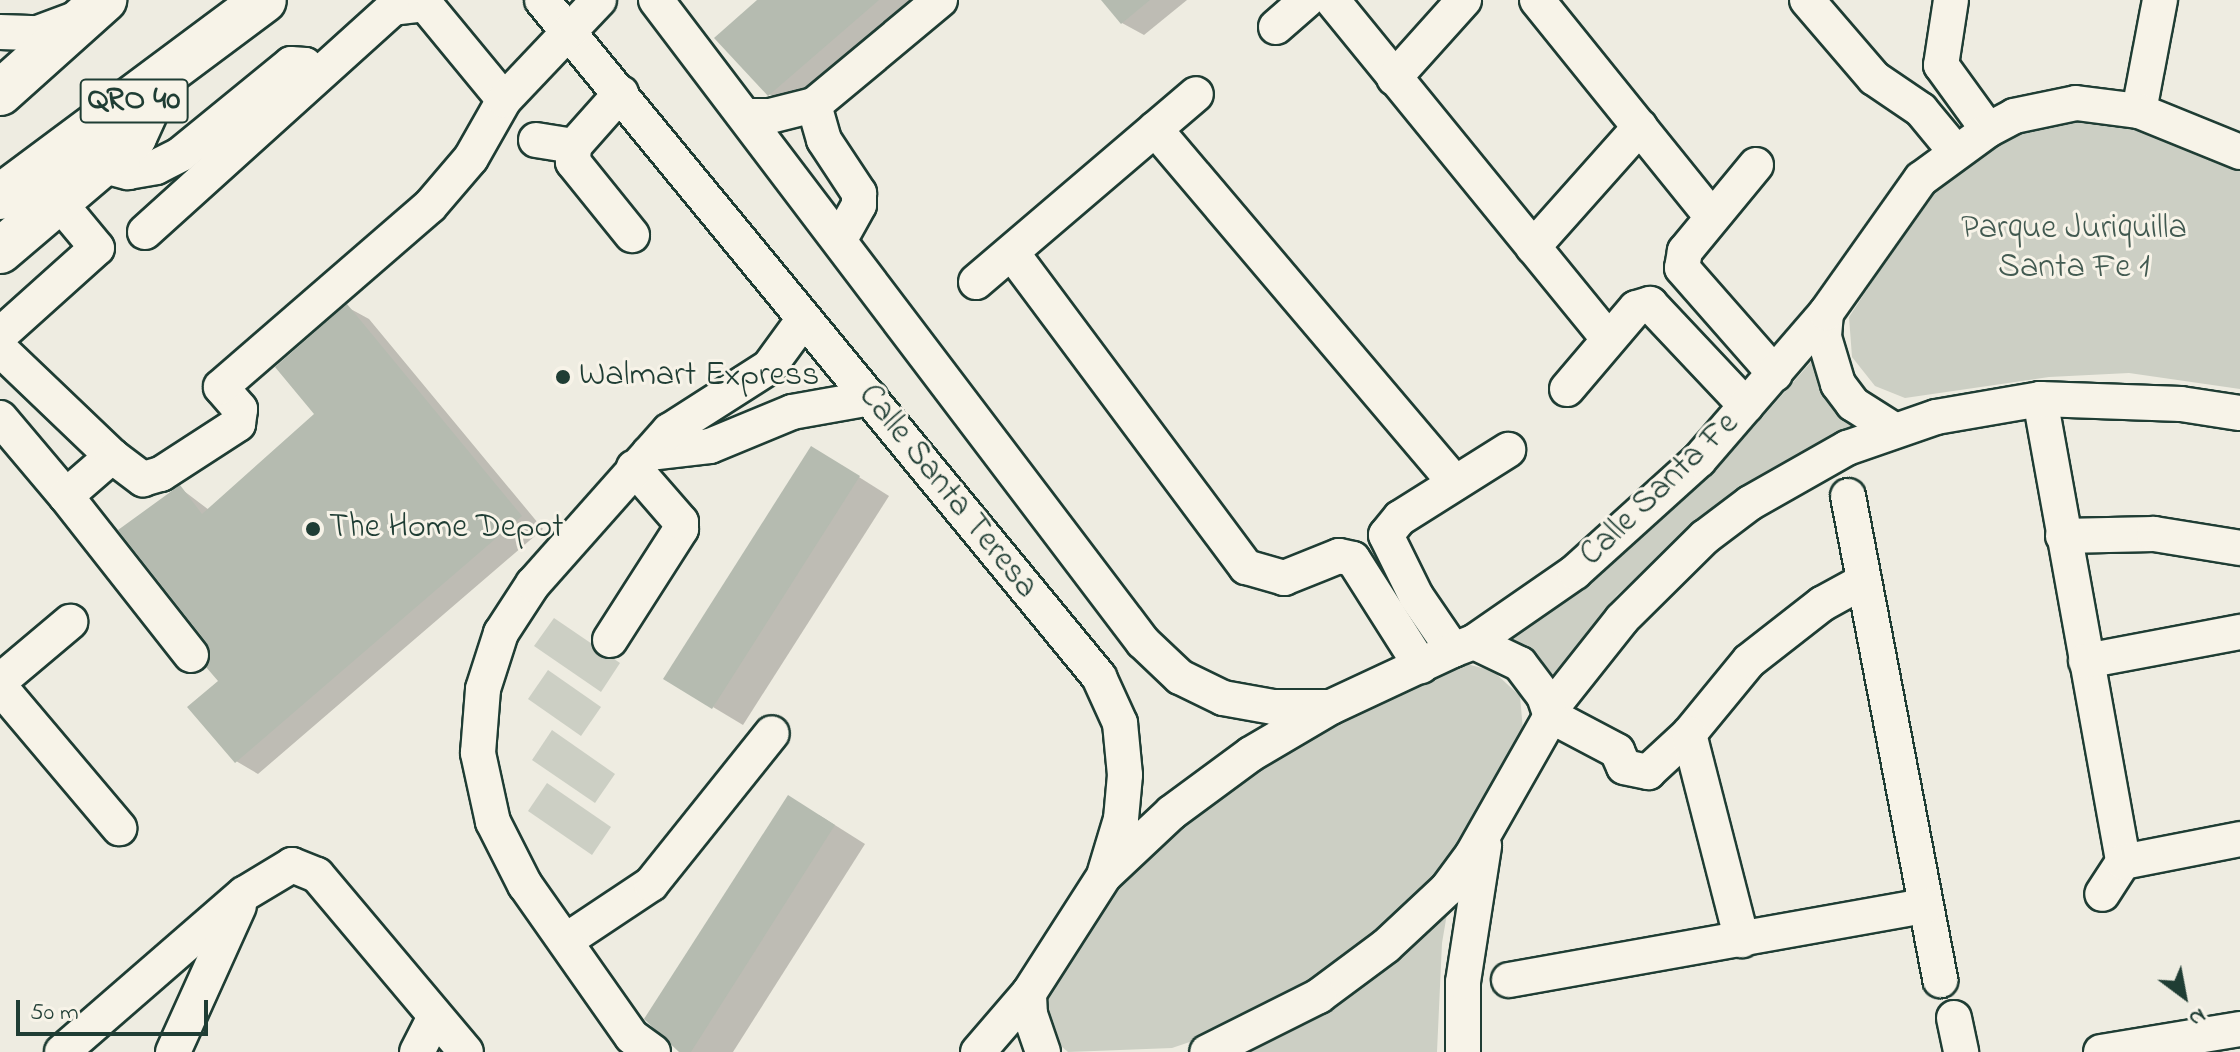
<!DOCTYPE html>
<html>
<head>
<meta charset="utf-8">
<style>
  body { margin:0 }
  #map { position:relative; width:2240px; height:1052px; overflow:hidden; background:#eeece1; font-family:"Indie Flower",sans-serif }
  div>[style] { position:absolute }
  .green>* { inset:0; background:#cccfc4 }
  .shadow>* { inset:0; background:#0003 }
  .building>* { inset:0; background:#b5bbb0 }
  .roads { filter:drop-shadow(2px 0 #1f3d34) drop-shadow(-2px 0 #1f3d34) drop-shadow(0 2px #1f3d34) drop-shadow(0 -2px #1f3d34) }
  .minor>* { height:34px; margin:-17px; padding:0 17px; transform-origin:17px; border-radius:17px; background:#f7f3e8 }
  .highway>* { height:44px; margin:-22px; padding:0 22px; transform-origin:22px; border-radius:22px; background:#f7f3e8 }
  .dots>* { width:22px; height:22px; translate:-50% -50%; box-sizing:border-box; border:4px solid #f7f3e8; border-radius:50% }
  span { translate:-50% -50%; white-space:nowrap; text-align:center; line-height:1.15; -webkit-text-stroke:6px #f7f3e8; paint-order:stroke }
  .shield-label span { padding:2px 6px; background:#f7f3e8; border:2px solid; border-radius:6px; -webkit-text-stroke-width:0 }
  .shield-label { font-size:32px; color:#1f3d34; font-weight:700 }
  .park-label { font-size:34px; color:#425a51 }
  .poi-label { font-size:34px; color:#1f3d34 }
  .left { translate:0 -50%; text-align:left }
  .street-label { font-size:34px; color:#1f3d34 }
  .north { position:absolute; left:2144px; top:956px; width:80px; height:80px; -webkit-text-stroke:6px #f7f3e8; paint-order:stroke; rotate:148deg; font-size:22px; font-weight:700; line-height:32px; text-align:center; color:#1f3d34 }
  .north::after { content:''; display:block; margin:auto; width:28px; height:36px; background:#1f3d34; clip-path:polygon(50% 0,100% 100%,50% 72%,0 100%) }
  .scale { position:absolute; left:16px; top:1000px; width:192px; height:36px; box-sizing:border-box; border:4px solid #1f3d34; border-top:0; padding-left:10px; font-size:24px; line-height:28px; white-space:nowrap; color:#1f3d34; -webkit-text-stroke:6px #f7f3e8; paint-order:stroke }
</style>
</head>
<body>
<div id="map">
  <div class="green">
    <div style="clip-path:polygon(2073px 120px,2119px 123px,2240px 168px,2240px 389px,2129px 373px,2049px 377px,1905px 398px,1875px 386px,1852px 357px,1849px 317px,1932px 191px,1951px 170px,2027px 127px)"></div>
    <div style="clip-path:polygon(1818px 354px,1865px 425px,1805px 450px,1720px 502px,1617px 595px,1565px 660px,1549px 690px,1494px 638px,1647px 530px,1753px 428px)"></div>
    <div style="clip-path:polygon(554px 618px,620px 663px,601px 692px,534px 646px)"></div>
    <div style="clip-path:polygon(1467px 664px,1493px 671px,1520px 696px,1523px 730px,1517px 747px,1439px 876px,1353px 960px,1237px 1026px,1172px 1048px,1068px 1052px,1060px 1045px,1046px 1015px,1045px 995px,1137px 857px,1279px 749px,1451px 666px)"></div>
    <div style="clip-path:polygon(548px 670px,601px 707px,581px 736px,528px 699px)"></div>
    <div style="clip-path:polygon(552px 730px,615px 774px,595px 803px,532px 760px)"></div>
    <div style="clip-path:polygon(547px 783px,611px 827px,592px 855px,528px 811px)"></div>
    <div style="clip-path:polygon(1450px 896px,1442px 943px,1437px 1052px,1241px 1052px,1348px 996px,1392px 960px)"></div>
  </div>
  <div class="shadow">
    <div style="clip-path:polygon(760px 0,913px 0,790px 107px,769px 94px)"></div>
    <div style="clip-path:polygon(1103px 0,1187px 0,1144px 35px,1122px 23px)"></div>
    <div style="clip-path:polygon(347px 307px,369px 319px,543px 529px,258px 774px,236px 761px,180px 488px,209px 510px,317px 414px)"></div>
    <div style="clip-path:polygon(843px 467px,889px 496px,743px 725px,713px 707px)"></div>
    <div style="clip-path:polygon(819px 815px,865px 844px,733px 1052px,684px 1052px)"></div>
  </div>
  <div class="building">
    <div style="clip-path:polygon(757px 0,879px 0,768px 96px,714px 38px)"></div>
    <div style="clip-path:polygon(1101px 0,1150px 0,1121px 24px)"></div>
    <div style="clip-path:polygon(347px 304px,522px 516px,235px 763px,187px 707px,218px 681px,206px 667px,207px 643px,118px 530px,180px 485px,202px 514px,314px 414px,275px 367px)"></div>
    <div style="clip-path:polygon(811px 446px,860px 476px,712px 709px,663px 679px)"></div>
    <div style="clip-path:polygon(788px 795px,835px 825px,691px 1052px,679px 1052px,644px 1019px)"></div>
  </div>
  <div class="roads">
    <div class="minor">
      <div style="left:542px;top:0;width:877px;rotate:50.55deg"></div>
      <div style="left:1099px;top:677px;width:51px;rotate:65.5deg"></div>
      <div style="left:1120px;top:723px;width:52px;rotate:84.5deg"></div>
      <div style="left:1125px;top:775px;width:44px;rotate:95.2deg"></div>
      <div style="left:1121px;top:819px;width:55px;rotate:106.8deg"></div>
      <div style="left:656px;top:0;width:806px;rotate:52.82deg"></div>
      <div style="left:1143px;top:642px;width:51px;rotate:43.4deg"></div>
      <div style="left:1180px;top:677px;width:48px;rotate:26deg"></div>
      <div style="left:1223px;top:698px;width:51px;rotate:10.2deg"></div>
      <div style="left:1273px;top:707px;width:57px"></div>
      <div style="left:1332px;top:0;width:436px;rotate:50.8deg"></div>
      <div style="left:1537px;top:0;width:279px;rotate:51.1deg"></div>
      <div style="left:1807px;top:0;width:103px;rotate:49.3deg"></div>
      <div style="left:1874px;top:78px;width:57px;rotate:34.2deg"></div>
      <div style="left:1921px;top:110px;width:53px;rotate:50.3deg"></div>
      <div style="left:1951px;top:0;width:66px;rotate:98.7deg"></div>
      <div style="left:1941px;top:65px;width:80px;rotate:54.1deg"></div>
      <div style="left:1276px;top:27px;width:41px;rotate:-41.1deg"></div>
      <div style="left:0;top:32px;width:38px;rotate:2deg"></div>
      <div style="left:38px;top:33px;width:43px;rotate:-20.6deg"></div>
      <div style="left:1394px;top:78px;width:105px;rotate:-48.1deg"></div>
      <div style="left:621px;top:93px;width:71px;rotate:131.6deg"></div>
      <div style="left:574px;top:146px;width:16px;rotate:94deg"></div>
      <div style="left:573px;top:162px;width:94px;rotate:51.1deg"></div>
      <div style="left:814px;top:105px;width:36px;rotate:74deg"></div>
      <div style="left:824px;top:140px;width:64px;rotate:56.6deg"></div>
      <div style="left:859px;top:193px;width:12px;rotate:90deg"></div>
      <div style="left:859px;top:205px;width:39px;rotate:119deg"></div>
      <div style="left:2139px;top:111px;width:113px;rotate:-79.3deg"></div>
      <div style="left:745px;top:116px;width:25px"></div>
      <div style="left:770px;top:116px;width:45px;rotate:-14deg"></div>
      <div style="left:814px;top:105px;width:164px;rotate:-39.8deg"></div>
      <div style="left:1155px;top:129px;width:464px;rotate:49.7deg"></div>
      <div style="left:536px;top:140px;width:38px;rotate:9deg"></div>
      <div style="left:101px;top:165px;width:28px;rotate:15deg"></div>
      <div style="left:128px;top:172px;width:28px;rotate:-10deg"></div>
      <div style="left:156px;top:167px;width:28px;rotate:-27deg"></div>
      <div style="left:181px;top:154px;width:142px;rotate:-39.3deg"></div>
      <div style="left:291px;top:64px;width:14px;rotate:4deg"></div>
      <div style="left:305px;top:65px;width:14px;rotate:45deg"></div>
      <div style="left:1756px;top:165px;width:112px;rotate:129.5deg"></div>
      <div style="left:1685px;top:251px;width:17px;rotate:100deg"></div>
      <div style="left:1682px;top:268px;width:141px;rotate:48.7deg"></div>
      <div style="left:145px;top:232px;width:334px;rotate:-42.1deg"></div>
      <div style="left:393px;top:8px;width:32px;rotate:-7deg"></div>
      <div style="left:425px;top:4px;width:124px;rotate:50.5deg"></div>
      <div style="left:1533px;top:247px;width:161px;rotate:-48.3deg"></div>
      <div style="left:1012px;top:253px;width:392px;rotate:53.3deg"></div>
      <div style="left:1246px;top:567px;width:40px;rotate:16deg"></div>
      <div style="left:1284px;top:578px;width:59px;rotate:-21.8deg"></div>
      <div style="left:1339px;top:556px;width:14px;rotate:12deg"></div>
      <div style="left:1353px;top:559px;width:127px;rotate:57.6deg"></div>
      <div style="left:976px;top:282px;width:289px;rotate:-40.5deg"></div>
      <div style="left:1826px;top:313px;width:24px;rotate:95deg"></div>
      <div style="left:1824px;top:337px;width:49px;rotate:73.4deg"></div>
      <div style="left:1838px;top:384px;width:25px;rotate:53deg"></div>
      <div style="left:1853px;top:404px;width:49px;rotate:32.4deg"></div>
      <div style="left:0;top:335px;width:130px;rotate:-41.9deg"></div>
      <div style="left:97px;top:248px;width:61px;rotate:-129.7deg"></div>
      <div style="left:0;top:349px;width:155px;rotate:43.7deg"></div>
      <div style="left:1567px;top:389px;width:106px;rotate:-49.6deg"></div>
      <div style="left:1636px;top:308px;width:15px;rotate:-16deg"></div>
      <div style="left:1650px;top:304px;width:140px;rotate:46.7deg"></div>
      <div style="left:2040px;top:399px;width:470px;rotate:79.8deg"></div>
      <div style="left:2123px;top:862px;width:38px;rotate:123deg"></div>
      <div style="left:0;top:418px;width:102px;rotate:49.8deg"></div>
      <div style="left:649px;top:453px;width:61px;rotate:-6.5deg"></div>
      <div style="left:710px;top:446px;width:89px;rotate:-22.5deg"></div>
      <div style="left:792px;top:412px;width:80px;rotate:-10deg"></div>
      <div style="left:1848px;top:496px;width:493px;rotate:79.2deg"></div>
      <div style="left:2063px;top:536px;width:91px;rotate:-1.3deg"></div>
      <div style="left:2154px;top:534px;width:87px;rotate:9.2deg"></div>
      <div style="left:610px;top:640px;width:132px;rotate:-57.4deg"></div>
      <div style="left:681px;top:529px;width:7px;rotate:-90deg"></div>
      <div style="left:681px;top:522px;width:72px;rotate:-131deg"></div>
      <div style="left:1474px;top:642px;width:123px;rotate:-34.7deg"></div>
      <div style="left:1575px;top:572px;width:167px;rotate:-42.1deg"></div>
      <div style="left:1699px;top:460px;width:194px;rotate:-49.2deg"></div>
      <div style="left:1826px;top:313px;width:164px;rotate:-54.7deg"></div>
      <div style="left:1921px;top:179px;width:83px;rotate:-36.2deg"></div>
      <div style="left:1988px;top:130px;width:30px;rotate:-28deg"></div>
      <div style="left:2014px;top:116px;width:63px;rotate:-11.8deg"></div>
      <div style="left:2076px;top:103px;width:64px;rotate:7.2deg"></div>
      <div style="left:2139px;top:111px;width:109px;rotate:22.1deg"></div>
      <div style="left:1453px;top:650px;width:65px;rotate:-124.4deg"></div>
      <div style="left:1416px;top:596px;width:68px;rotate:-116.2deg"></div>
      <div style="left:1386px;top:535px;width:22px;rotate:-51deg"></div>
      <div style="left:1400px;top:518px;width:128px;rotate:-32.2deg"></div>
      <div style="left:191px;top:655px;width:202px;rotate:-128.2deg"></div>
      <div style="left:66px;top:496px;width:61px;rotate:-41deg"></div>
      <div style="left:112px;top:456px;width:39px;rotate:37deg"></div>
      <div style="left:143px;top:479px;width:19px;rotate:-16deg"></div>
      <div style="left:161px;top:474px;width:92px;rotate:-33deg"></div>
      <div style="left:238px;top:424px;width:15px;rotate:-82deg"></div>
      <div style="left:240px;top:409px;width:29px;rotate:-131deg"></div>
      <div style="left:221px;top:387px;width:276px;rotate:-40.9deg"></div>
      <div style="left:430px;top:206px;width:63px;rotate:-49.5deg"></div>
      <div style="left:471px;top:158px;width:67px;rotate:-60.4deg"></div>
      <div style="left:504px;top:100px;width:138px;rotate:-46.5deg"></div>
      <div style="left:2086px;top:661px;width:157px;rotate:-10.7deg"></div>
      <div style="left:0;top:681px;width:92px;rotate:-40.1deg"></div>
      <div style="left:0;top:687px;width:185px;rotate:49.8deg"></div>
      <div style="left:1550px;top:710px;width:116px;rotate:-51.6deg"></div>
      <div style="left:1622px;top:619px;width:117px;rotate:-44.7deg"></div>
      <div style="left:1705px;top:537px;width:56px;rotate:-37.1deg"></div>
      <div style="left:1750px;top:503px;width:112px;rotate:-29.6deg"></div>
      <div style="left:1847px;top:448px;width:94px;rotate:-19.2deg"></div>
      <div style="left:1936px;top:417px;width:106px;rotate:-9.8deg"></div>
      <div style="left:2040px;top:399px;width:141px;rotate:2deg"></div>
      <div style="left:2181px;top:404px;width:60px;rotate:8.7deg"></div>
      <div style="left:1551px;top:716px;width:75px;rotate:27.9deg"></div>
      <div style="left:1617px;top:751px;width:17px;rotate:66deg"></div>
      <div style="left:1624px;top:767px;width:25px;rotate:12deg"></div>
      <div style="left:1648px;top:772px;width:56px;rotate:-42.8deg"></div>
      <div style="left:1689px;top:734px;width:94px;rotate:-50.6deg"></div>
      <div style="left:1749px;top:661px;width:93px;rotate:-38deg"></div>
      <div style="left:1822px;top:604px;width:48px;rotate:-28.7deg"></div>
      <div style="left:1689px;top:734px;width:213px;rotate:75.6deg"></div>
      <div style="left:2123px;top:862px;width:119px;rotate:-11.1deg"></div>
      <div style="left:567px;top:940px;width:101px;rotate:-33.7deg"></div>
      <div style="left:651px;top:884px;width:193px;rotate:-51.3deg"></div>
      <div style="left:1509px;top:980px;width:423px;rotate:-10.1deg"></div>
      <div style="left:1954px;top:1018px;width:35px;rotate:78deg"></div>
      <div style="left:62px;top:1052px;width:241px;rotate:-41deg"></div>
      <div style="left:244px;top:894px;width:56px;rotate:-31.1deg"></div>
      <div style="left:292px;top:865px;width:27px;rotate:22deg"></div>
      <div style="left:317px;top:875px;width:231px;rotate:49.9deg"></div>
      <div style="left:173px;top:1052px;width:160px;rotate:-65.7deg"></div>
      <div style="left:417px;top:1052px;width:39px;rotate:-63deg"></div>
      <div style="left:653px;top:1052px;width:26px;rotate:-144deg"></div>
      <div style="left:632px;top:1037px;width:186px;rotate:-125.1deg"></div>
      <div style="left:525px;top:885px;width:71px;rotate:-116.9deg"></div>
      <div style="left:493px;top:822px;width:71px;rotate:-102.3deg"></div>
      <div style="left:478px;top:753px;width:64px;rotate:-85.5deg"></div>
      <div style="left:483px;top:689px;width:59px;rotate:-72.2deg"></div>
      <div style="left:501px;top:633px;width:59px;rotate:-56.9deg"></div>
      <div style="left:533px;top:584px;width:205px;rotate:-48.4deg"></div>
      <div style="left:669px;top:431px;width:119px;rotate:-32.6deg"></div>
      <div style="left:769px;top:367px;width:59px;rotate:-53.9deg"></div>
      <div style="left:978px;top:1052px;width:78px;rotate:-49.2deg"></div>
      <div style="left:1043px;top:1052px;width:39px;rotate:-109deg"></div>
      <div style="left:1030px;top:1015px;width:22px;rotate:-93deg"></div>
      <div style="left:1029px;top:993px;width:139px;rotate:-57.3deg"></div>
      <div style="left:1104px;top:876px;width:92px;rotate:-43.2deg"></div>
      <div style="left:1171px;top:813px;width:99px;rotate:-36.4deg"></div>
      <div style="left:1251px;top:754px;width:93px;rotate:-30.4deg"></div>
      <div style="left:1331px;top:707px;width:135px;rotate:-25deg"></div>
      <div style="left:1453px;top:650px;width:22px;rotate:-21deg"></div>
      <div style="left:1474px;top:642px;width:51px;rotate:25.6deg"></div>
      <div style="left:1520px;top:664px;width:40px;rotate:53deg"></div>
      <div style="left:1544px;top:696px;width:21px;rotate:71deg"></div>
      <div style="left:1551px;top:716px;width:160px;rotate:119.6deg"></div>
      <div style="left:1472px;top:855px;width:42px;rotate:126.3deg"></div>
      <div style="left:1447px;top:889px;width:83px;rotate:136.9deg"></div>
      <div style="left:1386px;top:946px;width:84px;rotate:143.3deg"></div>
      <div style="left:1319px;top:996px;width:125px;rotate:153.4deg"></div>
      <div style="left:1463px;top:1052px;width:70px;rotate:-90deg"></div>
      <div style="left:1463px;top:982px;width:138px;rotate:-81.2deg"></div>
      <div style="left:2101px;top:1052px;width:141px;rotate:-9.4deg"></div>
    </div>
    <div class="highway">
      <div style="left:0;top:93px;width:140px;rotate:-41.8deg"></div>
      <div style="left:0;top:197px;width:329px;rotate:-36.7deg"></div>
      <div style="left:0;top:251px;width:176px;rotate:-40.4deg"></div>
      <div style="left:134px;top:137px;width:46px;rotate:-65.7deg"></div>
    </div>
  </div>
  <div class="dots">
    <div style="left:563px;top:377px;background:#1f3d34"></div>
    <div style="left:313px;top:529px;background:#1f3d34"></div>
  </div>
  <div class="shield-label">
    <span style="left:134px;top:101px">QRO 40</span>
  </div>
  <div class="park-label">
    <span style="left:2074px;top:249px">Parque Juriquilla<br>Santa Fe 1</span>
  </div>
  <div class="poi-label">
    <span class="left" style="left:579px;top:377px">Walmart Express</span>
    <span class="left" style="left:329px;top:529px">The Home Depot</span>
  </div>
  <div class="street-label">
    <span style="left:1660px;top:490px;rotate:-44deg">Calle Santa Fe</span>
    <span style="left:947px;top:492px;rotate:51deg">Calle Santa Teresa</span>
  </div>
  <div class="north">N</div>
  <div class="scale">50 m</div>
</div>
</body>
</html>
